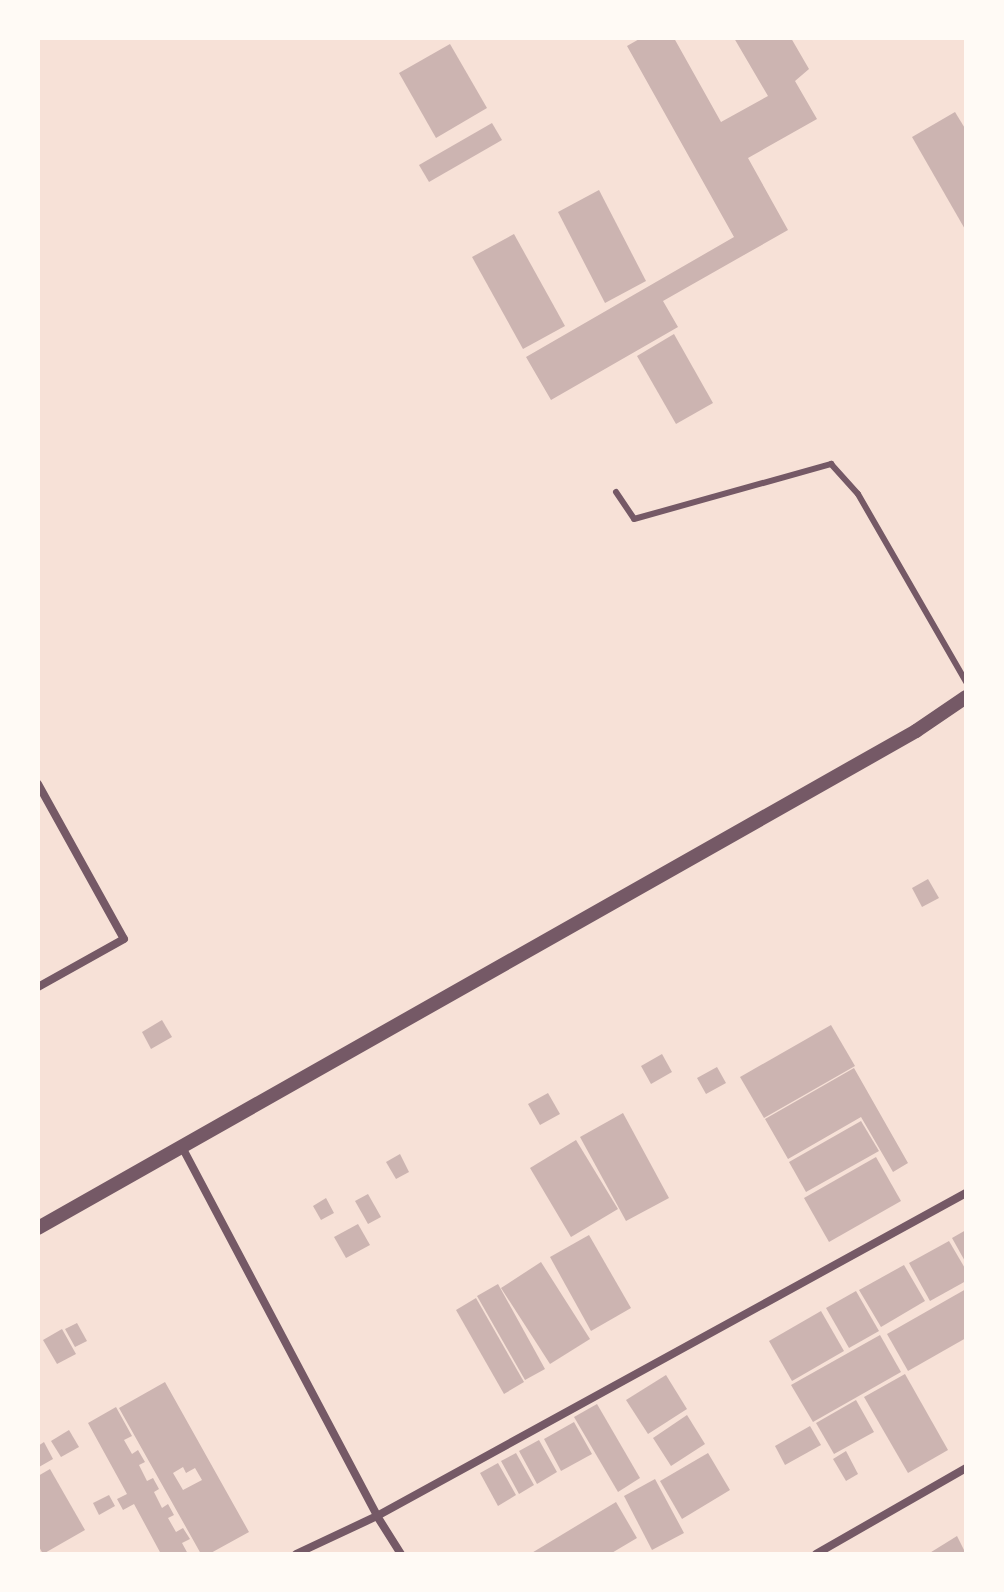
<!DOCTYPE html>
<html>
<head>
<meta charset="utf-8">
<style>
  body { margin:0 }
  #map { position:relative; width:1004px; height:1592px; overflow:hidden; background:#f7e1d7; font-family:Spectral,serif }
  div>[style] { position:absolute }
  .building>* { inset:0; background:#ccb4b1 }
  .service>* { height:6px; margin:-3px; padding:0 3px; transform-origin:3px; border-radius:3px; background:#755966 }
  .minor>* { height:8px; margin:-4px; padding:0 4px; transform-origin:4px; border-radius:4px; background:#755966 }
  .tertiary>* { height:14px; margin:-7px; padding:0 7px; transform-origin:7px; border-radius:7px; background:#755966 }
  span { translate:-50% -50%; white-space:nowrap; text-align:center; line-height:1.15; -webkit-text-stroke:8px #fffaf5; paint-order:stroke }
  .frame { position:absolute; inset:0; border:40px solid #fffaf5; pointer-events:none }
</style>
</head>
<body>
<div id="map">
  <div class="building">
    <div style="clip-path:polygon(641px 38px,674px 38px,721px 122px,768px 96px,734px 38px,791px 38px,809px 69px,795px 81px,817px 119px,748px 158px,788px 230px,663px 301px,678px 327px,551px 400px,526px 357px,734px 237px,627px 46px)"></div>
    <div style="clip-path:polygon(450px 44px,487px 108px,436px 138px,399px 73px)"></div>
    <div style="clip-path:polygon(955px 112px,966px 130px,966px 231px,912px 137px)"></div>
    <div style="clip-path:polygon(492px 123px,502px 140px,429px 182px,419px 165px)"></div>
    <div style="clip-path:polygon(599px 190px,646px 281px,605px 303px,558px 212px)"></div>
    <div style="clip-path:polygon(514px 234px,565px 326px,523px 349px,472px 257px)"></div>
    <div style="clip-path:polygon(674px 334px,713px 403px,676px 424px,637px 356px)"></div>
    <div style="clip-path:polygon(928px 879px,939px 898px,922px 907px,912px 888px)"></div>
    <div style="clip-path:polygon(162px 1020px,172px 1037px,151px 1049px,142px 1032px)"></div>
    <div style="clip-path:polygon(831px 1025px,855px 1066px,764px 1118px,740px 1077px)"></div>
    <div style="clip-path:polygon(662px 1054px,672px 1072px,651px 1084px,641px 1066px)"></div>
    <div style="clip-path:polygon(717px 1067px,726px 1083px,706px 1094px,697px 1078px)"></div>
    <div style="clip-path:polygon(854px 1068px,908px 1163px,893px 1172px,861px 1117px,788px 1159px,765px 1119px)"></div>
    <div style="clip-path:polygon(548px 1093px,560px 1114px,540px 1125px,528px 1104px)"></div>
    <div style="clip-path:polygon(623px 1113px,669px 1198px,626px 1221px,580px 1137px)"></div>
    <div style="clip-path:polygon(861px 1121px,879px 1151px,806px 1192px,789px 1162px)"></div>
    <div style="clip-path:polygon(576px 1140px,618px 1209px,571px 1237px,530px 1168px)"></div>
    <div style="clip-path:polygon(400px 1154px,409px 1172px,396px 1179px,386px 1162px)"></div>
    <div style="clip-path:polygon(876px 1157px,901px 1201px,829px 1242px,804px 1198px)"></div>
    <div style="clip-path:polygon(368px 1194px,381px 1217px,368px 1224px,355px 1201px)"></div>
    <div style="clip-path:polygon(326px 1198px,334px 1213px,321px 1220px,313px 1206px)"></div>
    <div style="clip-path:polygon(358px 1224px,370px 1245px,346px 1258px,334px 1237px)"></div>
    <div style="clip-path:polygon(966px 1230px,966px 1263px,952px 1238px)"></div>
    <div style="clip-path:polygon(589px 1235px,631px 1308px,591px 1331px,550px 1257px)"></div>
    <div style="clip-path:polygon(949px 1241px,966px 1270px,966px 1281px,930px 1301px,909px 1263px)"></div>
    <div style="clip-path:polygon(541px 1262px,590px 1339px,550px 1364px,501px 1288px)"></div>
    <div style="clip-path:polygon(904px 1265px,925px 1301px,881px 1327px,859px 1290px)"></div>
    <div style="clip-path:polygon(498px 1284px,545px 1369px,525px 1380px,477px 1296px)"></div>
    <div style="clip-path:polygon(966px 1289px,966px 1338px,908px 1371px,887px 1334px)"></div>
    <div style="clip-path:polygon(856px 1291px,879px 1331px,849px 1348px,826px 1308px)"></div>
    <div style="clip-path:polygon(476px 1298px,524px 1382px,504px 1394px,456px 1310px)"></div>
    <div style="clip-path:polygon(821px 1311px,844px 1351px,792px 1381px,769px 1341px)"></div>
    <div style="clip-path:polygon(77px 1323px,87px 1341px,75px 1347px,65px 1329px)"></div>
    <div style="clip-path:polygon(62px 1329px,76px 1354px,57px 1364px,43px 1340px)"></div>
    <div style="clip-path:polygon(880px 1335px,901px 1372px,813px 1422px,791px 1385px)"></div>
    <div style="clip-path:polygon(905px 1374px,948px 1450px,908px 1473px,864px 1397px)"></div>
    <div style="clip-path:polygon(666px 1375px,687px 1409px,648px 1434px,626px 1400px)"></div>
    <div style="clip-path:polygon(evenodd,165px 1382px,249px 1532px,209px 1554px,201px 1554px,119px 1408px,165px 1382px,183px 1467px,186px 1473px,195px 1468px,202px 1480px,183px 1490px,173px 1473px,183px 1467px)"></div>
    <div style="clip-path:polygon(856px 1400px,874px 1432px,834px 1454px,816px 1423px)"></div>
    <div style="clip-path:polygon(597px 1404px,640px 1478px,618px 1492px,574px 1417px)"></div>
    <div style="clip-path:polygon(116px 1407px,132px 1436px,124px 1440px,132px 1454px,138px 1450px,145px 1462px,139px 1465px,147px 1481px,153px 1478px,159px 1489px,154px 1492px,162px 1508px,168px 1504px,174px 1515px,168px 1518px,176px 1532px,183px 1528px,190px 1539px,182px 1543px,188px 1554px,161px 1554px,134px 1504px,123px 1510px,117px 1499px,127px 1494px,88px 1423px)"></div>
    <div style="clip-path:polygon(687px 1415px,705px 1444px,671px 1466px,653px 1438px)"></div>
    <div style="clip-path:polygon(574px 1422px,592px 1454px,561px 1471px,544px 1439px)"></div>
    <div style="clip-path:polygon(810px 1426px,821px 1445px,785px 1465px,775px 1446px)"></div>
    <div style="clip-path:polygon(69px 1430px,79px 1447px,61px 1457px,51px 1441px)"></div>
    <div style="clip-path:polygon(539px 1440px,557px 1472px,537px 1484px,519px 1451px)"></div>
    <div style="clip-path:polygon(44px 1442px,53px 1459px,39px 1467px,38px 1446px)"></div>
    <div style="clip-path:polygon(846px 1451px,858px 1474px,846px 1481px,833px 1459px)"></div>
    <div style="clip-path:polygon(516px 1453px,534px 1485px,519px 1494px,501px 1461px)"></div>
    <div style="clip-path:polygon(708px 1453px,730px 1490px,682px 1519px,660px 1481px)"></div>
    <div style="clip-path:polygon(498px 1463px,516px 1495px,498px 1506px,480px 1473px)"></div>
    <div style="clip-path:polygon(50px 1469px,85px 1530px,43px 1554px,38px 1545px,38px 1476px)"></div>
    <div style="clip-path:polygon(655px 1479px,684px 1533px,652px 1550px,624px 1496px)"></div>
    <div style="clip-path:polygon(109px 1495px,115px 1506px,99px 1515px,93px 1503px)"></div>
    <div style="clip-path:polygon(616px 1502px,637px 1538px,610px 1554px,530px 1554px)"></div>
    <div style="clip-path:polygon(957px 1536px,966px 1554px,928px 1554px)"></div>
  </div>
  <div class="service">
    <div style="left:616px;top:492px;width:32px;rotate:56deg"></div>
    <div style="left:634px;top:519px;width:205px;rotate:-15.6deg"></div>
    <div style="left:831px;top:464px;width:40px;rotate:48deg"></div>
    <div style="left:858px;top:494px;width:217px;rotate:60.1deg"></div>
  </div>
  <div class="minor">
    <div style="left:38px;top:784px;width:177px;rotate:61deg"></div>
    <div style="left:124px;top:939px;width:98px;rotate:150.8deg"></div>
    <div style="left:182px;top:1147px;width:417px;rotate:62.1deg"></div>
    <div style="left:377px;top:1516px;width:45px;rotate:57.7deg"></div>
    <div style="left:296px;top:1554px;width:89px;rotate:-25.1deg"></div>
    <div style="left:377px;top:1516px;width:672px;rotate:-28.74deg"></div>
    <div style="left:816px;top:1554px;width:173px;rotate:-29.8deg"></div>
  </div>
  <div class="tertiary">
    <div style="left:38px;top:1228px;width:1009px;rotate:-29.51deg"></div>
    <div style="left:916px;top:731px;width:60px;rotate:-34.2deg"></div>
  </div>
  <div class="frame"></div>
</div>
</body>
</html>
